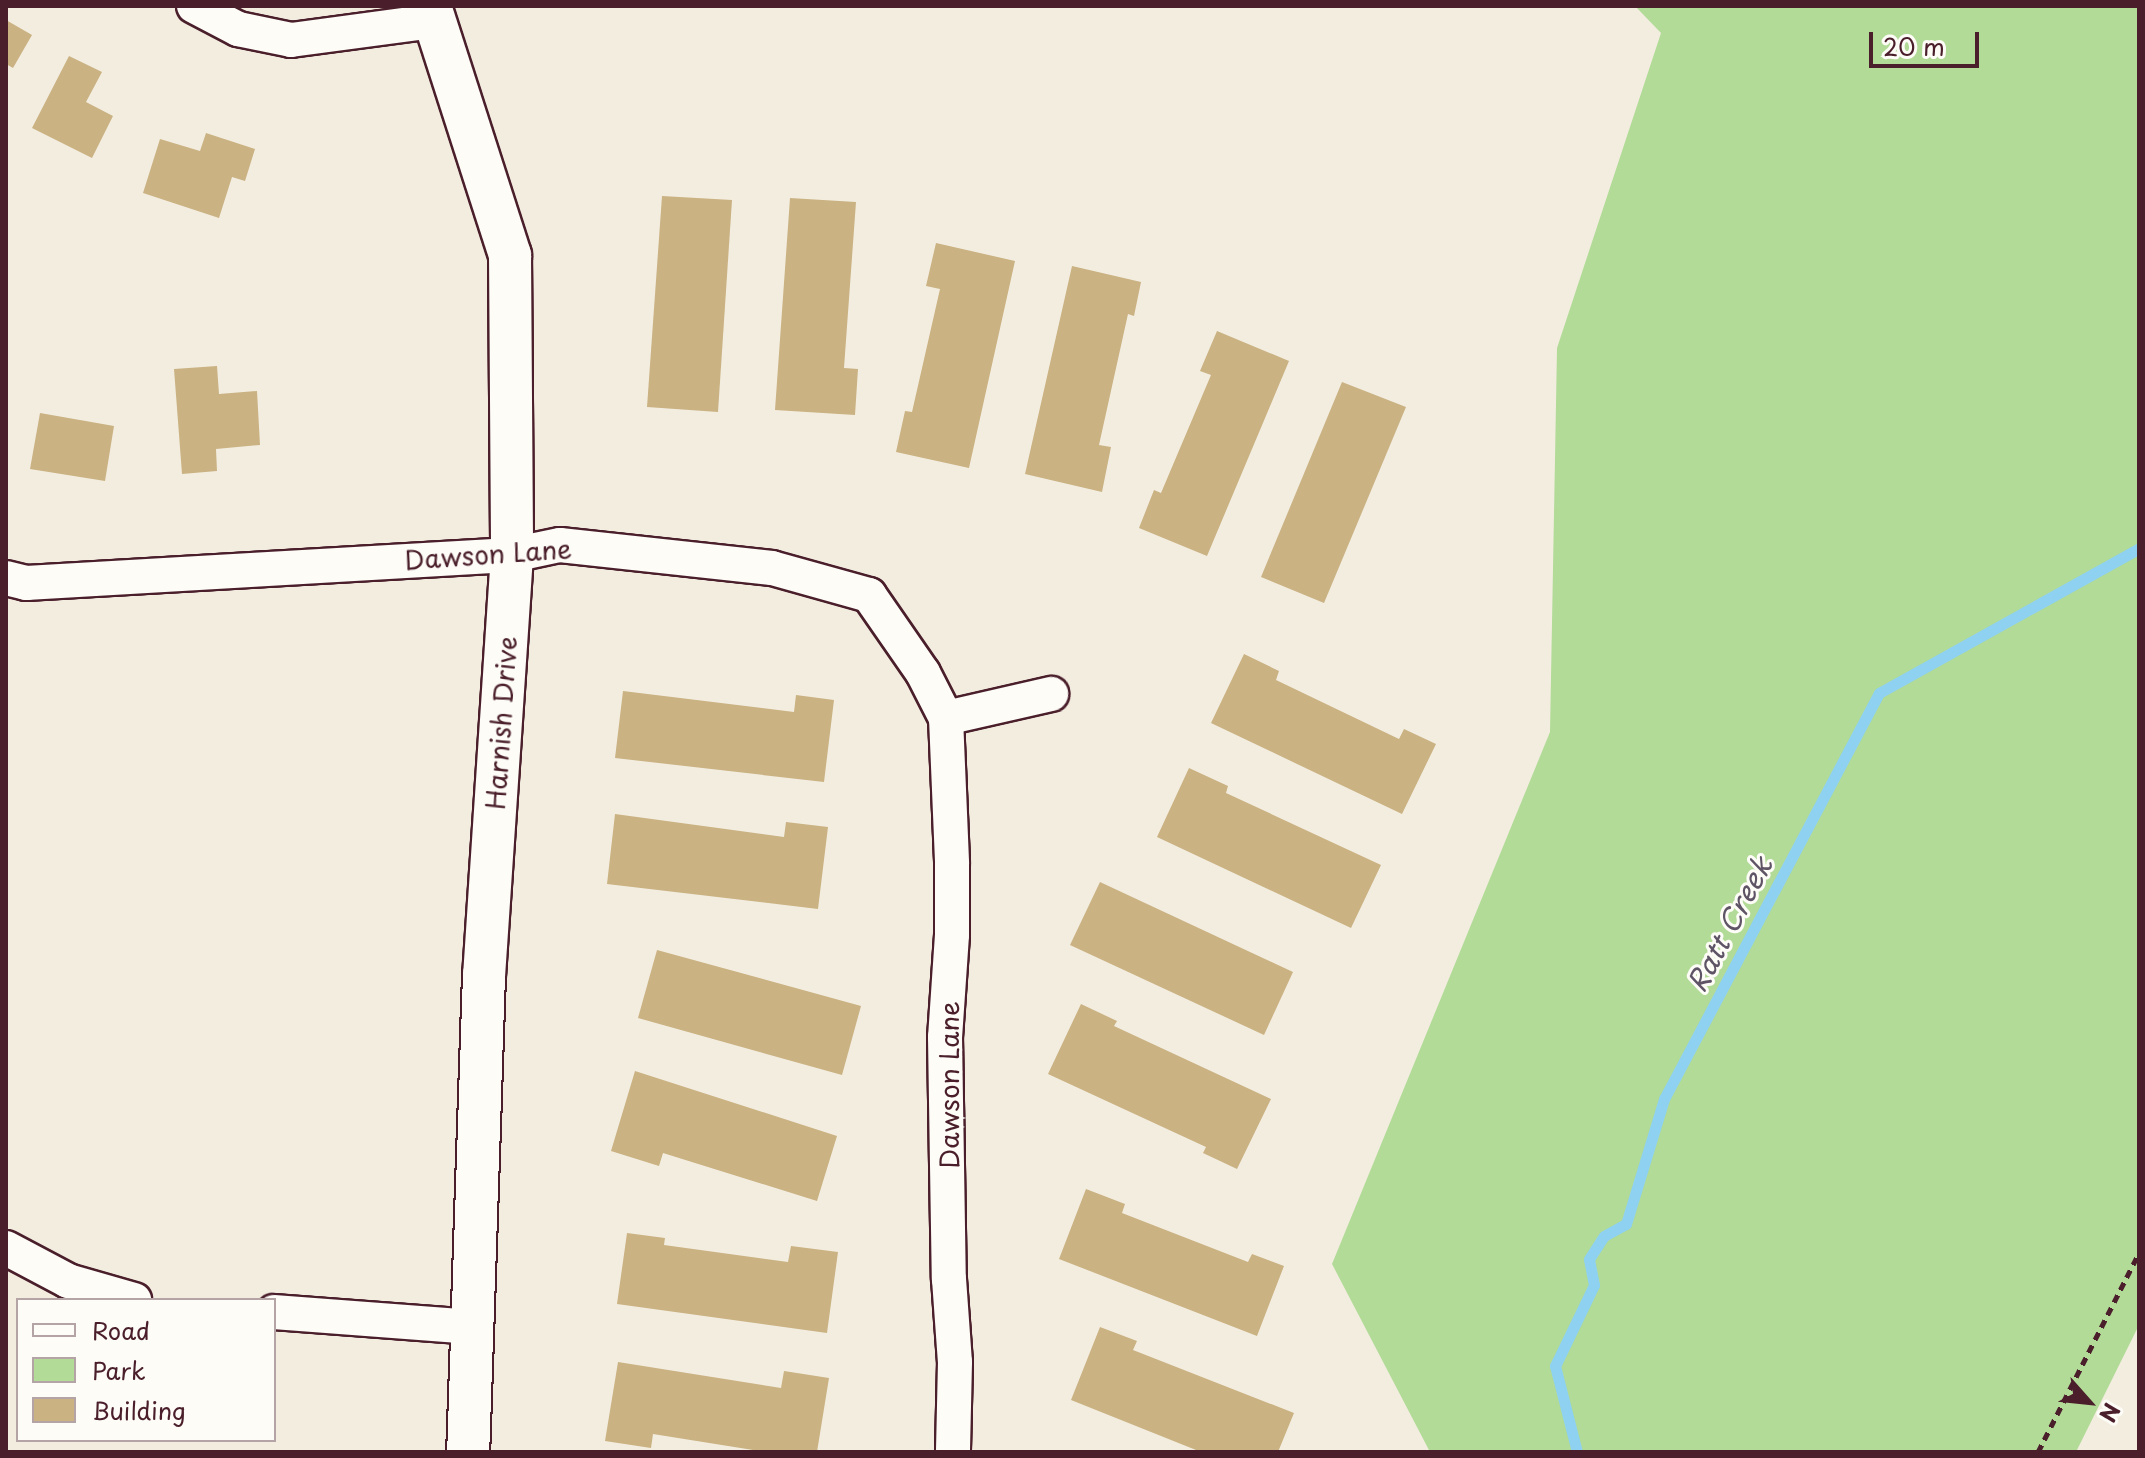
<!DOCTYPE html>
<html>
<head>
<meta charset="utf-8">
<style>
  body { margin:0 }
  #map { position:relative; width:2145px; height:1458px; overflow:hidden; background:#f3ede0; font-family:"Playpen Sans",sans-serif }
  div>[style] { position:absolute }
  .green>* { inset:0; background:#b2db98 }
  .stream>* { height:11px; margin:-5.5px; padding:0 5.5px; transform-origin:5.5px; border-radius:5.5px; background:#8ed1f0 }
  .building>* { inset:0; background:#cab282 }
  .path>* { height:5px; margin-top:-2.5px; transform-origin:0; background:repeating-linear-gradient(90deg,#4a1f2b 0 8px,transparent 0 14px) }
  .roads { filter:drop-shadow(2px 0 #4a1f2b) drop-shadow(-2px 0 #4a1f2b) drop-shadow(0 2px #4a1f2b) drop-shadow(0 -2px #4a1f2b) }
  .minor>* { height:34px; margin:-17px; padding:0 17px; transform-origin:17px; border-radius:17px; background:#fdfcf7 }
  .tertiary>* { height:42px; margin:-21px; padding:0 21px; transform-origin:21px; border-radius:21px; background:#fdfcf7 }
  span { translate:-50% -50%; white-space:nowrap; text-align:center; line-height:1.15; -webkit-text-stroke:6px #fdfcf7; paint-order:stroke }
  .street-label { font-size:26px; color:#4a1f2b }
  .water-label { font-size:28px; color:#5e5466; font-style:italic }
  .frame { position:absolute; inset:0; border:8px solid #4a1f2b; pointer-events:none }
  .legend { position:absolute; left:16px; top:1298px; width:260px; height:144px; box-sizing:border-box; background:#fdfcf7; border:2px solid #b5a4a5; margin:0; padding:10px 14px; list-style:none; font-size:24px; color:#4a1f2b }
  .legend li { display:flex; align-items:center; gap:16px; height:40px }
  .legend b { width:40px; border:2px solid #b5a4a5 }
  .north { position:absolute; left:2049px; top:1362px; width:80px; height:80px; -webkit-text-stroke:6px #fdfcf7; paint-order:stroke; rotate:117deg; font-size:22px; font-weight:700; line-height:32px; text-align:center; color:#4a1f2b }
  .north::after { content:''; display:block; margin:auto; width:28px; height:36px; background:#4a1f2b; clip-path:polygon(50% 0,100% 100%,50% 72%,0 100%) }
  .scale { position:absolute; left:1869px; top:32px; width:110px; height:36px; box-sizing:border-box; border:4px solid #4a1f2b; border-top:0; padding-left:10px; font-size:24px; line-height:28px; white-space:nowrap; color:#4a1f2b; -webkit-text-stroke:6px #fdfcf7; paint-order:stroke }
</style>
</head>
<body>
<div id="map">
  <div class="green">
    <div style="clip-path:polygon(1635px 6px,2139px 6px,2139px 1325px,2076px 1452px,1430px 1452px,1332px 1264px,1550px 732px,1557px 348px,1661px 33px)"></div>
  </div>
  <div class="stream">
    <div style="left:1577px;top:1452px;width:89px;rotate:-104.3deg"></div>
    <div style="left:1555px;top:1366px;width:90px;rotate:-64.3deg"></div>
    <div style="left:1594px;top:1285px;width:26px;rotate:-101deg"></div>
    <div style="left:1589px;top:1259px;width:27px;rotate:-57deg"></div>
    <div style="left:1604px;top:1236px;width:25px;rotate:-29deg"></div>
    <div style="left:1626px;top:1224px;width:131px;rotate:-73.1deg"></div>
    <div style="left:1664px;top:1099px;width:459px;rotate:-62.1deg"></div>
    <div style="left:1879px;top:693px;width:298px;rotate:-29.1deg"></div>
  </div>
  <div class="building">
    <div style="clip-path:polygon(6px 20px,32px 35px,13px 68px,6px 64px)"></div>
    <div style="clip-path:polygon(69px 56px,102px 72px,86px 102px,113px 116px,92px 158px,32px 128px)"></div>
    <div style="clip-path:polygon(206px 133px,255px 149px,245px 181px,232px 177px,219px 218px,143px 193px,160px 139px,200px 151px)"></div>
    <div style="clip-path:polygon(662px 196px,732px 200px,718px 412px,647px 407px)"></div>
    <div style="clip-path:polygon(790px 198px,856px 202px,844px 368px,858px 369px,855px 415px,775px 410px)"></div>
    <div style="clip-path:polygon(936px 243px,1015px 261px,969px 468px,896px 452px,905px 411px,912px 412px,940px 289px,926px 286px)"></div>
    <div style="clip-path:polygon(1072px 266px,1141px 282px,1134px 316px,1128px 314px,1099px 445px,1111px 447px,1102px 492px,1025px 474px)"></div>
    <div style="clip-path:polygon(1217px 331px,1289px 361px,1207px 556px,1139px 528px,1154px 490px,1161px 493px,1211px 375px,1200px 371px)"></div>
    <div style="clip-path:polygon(217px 366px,219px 394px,257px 391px,260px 445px,216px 449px,217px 471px,182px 474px,174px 369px)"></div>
    <div style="clip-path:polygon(1342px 382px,1406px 407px,1324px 603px,1261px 577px)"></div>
    <div style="clip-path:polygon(40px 413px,114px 426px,105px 481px,30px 469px)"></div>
    <div style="clip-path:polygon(1244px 654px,1279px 671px,1276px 680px,1399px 739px,1404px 729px,1436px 744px,1402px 814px,1211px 723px)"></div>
    <div style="clip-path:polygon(623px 691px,794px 712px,796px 695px,834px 700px,824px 782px,615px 758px)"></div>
    <div style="clip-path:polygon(1189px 768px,1228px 786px,1226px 793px,1381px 865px,1351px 928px,1157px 837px)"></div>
    <div style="clip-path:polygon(615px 814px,784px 837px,786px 822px,828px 827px,818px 909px,607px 884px)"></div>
    <div style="clip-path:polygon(1100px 882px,1293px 972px,1264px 1035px,1070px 945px)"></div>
    <div style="clip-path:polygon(657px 950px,861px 1006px,842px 1075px,638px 1018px)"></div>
    <div style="clip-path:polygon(1081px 1004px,1117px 1021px,1114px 1026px,1271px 1099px,1237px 1169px,1203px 1153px,1206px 1147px,1048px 1074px)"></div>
    <div style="clip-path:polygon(635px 1071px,837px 1136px,817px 1201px,663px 1153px,659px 1166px,611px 1151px)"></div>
    <div style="clip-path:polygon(1086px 1189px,1125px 1204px,1122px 1213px,1248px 1262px,1252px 1254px,1284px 1266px,1257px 1336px,1059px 1259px)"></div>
    <div style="clip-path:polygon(627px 1233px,665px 1238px,664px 1245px,788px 1262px,791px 1246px,838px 1252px,827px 1333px,617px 1304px)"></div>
    <div style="clip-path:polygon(1100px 1327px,1137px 1341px,1133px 1350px,1294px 1413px,1278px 1452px,1201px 1452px,1071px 1400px)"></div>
    <div style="clip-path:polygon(618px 1362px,781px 1388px,784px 1371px,829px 1378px,817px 1452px,766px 1452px,653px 1434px,651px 1448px,605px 1441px)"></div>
  </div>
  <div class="path">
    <div style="left:2038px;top:1452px;width:223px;rotate:-63.1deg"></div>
  </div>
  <div class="roads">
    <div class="minor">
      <div style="left:194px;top:6px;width:50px;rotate:27.6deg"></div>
      <div style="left:238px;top:29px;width:54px;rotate:11.7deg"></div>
      <div style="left:291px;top:40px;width:144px;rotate:-7.6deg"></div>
      <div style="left:6px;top:578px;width:21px;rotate:14deg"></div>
      <div style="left:26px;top:583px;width:487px;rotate:-3.3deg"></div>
      <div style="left:512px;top:555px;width:49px;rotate:-11.8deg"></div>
      <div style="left:560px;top:545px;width:213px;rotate:6.2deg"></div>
      <div style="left:772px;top:568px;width:101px;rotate:15.6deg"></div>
      <div style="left:869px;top:595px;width:95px;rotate:55.3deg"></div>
      <div style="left:923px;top:673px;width:51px;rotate:62.9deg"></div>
      <div style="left:946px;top:718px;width:146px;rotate:87.6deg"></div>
      <div style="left:952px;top:864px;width:71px;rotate:90deg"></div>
      <div style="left:952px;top:935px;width:102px;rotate:93.9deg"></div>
      <div style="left:945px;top:1037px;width:242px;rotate:89.1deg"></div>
      <div style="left:949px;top:1279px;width:83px;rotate:85.9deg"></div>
      <div style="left:955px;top:1362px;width:90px;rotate:91.3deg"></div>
      <div style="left:946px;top:718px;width:108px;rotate:-12.9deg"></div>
      <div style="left:6px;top:1248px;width:70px;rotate:28deg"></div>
      <div style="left:68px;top:1281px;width:69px;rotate:16.1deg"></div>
      <div style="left:274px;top:1312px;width:199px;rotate:4.3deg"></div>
    </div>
    <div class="tertiary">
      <div style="left:430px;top:6px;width:262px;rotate:72.2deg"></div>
      <div style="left:510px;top:255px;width:300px;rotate:89.6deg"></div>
      <div style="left:512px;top:555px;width:421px;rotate:93.8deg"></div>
      <div style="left:484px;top:975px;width:477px;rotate:91.9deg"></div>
    </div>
  </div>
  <div class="street-label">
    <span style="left:488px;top:554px;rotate:-4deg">Dawson Lane</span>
    <span style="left:501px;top:723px;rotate:-86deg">Harnish Drive</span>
    <span style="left:949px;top:1085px;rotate:-90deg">Dawson Lane</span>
  </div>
  <div class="water-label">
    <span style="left:1729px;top:924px;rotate:-62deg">Ratt Creek</span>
  </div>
  <div class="frame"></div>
  <ul class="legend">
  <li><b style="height:10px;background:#fdfcf7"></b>Road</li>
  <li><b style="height:22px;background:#b2db98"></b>Park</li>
  <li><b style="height:22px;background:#cab282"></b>Building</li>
  </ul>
  <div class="north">N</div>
  <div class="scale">20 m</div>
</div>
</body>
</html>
